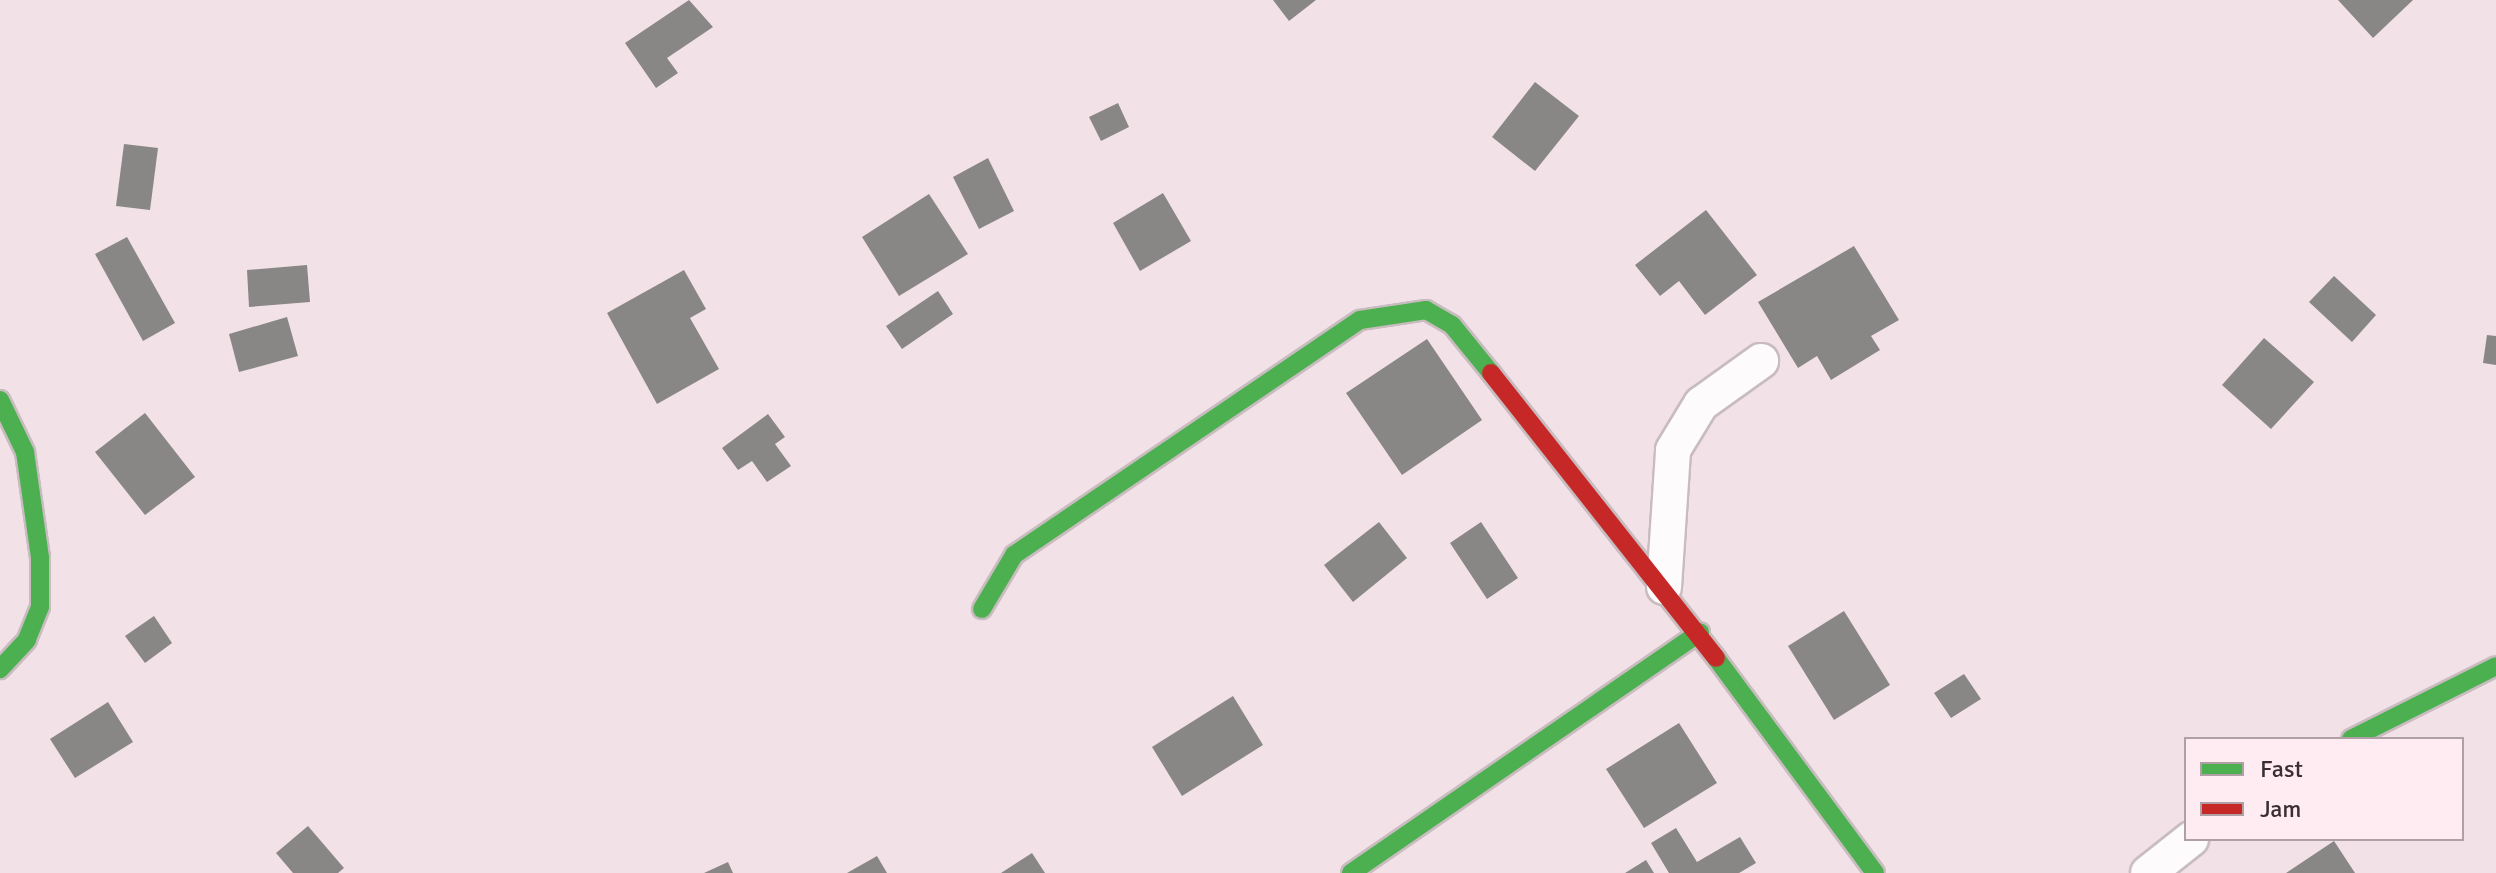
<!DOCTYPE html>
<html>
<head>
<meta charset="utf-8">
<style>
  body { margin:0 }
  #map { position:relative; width:2496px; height:873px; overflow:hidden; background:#f2e2e7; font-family:Signika,sans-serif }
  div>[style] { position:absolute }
  .building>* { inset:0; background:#898686 }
  .roads { filter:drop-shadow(2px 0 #c8bcbf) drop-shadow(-2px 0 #c8bcbf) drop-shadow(0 2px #c8bcbf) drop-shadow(0 -2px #c8bcbf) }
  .street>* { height:34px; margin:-17px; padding:0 17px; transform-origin:17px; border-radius:17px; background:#fdfbfb }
  .fast>* { height:18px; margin:-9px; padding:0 9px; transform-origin:9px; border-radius:9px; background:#4caf50 }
  .jam>* { height:18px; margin:-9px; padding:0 9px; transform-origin:9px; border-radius:9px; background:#c62828 }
  span { translate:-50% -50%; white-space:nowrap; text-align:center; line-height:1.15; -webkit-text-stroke:8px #feecf2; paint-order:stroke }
  .legend { position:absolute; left:2184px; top:737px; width:280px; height:104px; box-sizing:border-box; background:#feecf2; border:2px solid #afa0a5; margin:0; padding:10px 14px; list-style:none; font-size:24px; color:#392e32 }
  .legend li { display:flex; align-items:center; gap:16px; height:40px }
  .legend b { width:40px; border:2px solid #afa0a5 }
</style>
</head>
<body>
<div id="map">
  <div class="building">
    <div style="clip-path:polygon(689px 0,713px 27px,667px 58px,678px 73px,656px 88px,625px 43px)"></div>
    <div style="clip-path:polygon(1273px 0,1316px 0,1289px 21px)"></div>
    <div style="clip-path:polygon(2338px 0,2413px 0,2373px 38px)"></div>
    <div style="clip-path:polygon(1535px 82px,1579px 116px,1535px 171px,1492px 137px)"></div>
    <div style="clip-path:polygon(1118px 103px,1129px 127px,1101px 141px,1089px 117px)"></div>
    <div style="clip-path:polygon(124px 144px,158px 148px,150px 210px,116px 206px)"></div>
    <div style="clip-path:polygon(988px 158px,1014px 211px,979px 229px,953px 177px)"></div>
    <div style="clip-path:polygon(1163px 193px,1191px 241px,1140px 271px,1113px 223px)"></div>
    <div style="clip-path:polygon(929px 194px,968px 254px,899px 296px,862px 237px)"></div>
    <div style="clip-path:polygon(1706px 210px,1757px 275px,1705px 315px,1679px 281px,1660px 296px,1635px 265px)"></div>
    <div style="clip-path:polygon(127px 237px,175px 323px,143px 341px,95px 254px)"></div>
    <div style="clip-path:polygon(1854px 246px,1899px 320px,1871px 336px,1880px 350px,1831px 380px,1817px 356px,1798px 368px,1758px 302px)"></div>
    <div style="clip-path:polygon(307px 265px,310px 302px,249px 307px,247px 270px)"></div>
    <div style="clip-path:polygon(684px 270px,706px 309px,690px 318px,719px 369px,657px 404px,607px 313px)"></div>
    <div style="clip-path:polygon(2334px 276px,2376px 315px,2352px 342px,2309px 302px)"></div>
    <div style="clip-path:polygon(938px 291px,953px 314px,902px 349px,886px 326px)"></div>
    <div style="clip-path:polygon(287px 317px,298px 356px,239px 372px,229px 334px)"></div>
    <div style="clip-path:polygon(2487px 335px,2496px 336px,2496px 365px,2483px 363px)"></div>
    <div style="clip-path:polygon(2264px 338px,2314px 382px,2271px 429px,2222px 385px)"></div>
    <div style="clip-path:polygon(1427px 339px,1482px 420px,1402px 475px,1346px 393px)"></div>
    <div style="clip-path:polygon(145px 413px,195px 477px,145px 515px,95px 452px)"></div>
    <div style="clip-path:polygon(768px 414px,785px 437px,775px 444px,791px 466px,767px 482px,752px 461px,738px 470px,722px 448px)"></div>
    <div style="clip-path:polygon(1379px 522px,1407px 558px,1353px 602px,1324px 565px)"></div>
    <div style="clip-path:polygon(1481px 522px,1518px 578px,1487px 599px,1450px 543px)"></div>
    <div style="clip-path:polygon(1844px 611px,1890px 685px,1834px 720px,1788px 646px)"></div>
    <div style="clip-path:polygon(154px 616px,172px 643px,145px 663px,125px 636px)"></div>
    <div style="clip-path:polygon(1964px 674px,1981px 699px,1951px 718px,1934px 693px)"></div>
    <div style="clip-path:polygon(1233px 696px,1263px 745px,1182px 796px,1152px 747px)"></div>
    <div style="clip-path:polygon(108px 702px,133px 742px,75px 778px,50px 739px)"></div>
    <div style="clip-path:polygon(1679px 723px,1717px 783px,1644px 828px,1606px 769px)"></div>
    <div style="clip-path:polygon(308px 826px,344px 868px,338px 873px,293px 873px,276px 853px)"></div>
    <div style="clip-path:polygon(1676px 828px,1697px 862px,1740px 837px,1756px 863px,1739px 873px,1669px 873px,1651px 843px)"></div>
    <div style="clip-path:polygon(2334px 841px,2355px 873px,2286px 873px)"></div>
    <div style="clip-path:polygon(1032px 853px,1045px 873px,1001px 873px)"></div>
    <div style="clip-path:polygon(877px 856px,887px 873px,847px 873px)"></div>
    <div style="clip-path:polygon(1646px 860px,1654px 873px,1625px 873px)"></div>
    <div style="clip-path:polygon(728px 862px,733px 873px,704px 873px)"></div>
  </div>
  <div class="roads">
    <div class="street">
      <div style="left:1664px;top:587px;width:137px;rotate:-86.2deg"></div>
      <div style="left:1673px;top:450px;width:54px;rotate:-58.7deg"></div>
      <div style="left:1701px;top:404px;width:74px;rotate:-35.6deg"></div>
      <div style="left:2148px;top:873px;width:55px;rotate:-38.3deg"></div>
    </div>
    <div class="fast">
      <div style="left:0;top:400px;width:58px;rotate:64.3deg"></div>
      <div style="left:25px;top:452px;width:107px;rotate:81.9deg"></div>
      <div style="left:40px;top:558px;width:49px;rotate:90deg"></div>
      <div style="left:40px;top:607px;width:35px;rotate:112deg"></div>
      <div style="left:27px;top:640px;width:40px;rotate:133deg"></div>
      <div style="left:982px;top:609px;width:63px;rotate:-59.3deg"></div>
      <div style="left:1014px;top:555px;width:418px;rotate:-34.2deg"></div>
      <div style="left:1360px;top:320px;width:67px;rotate:-8.6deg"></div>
      <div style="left:1426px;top:310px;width:30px;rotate:30deg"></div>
      <div style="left:1452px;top:325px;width:62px;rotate:50.9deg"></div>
      <div style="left:1716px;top:658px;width:267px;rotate:53.5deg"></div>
      <div style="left:2351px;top:739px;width:162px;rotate:-26.7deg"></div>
      <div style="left:1351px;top:873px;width:424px;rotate:-34.6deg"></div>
    </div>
    <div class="jam">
      <div style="left:1491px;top:373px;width:363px;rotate:51.7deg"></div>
    </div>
  </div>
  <ul class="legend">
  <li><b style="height:10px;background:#4caf50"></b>Fast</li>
  <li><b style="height:10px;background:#c62828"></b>Jam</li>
  </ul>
</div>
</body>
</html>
